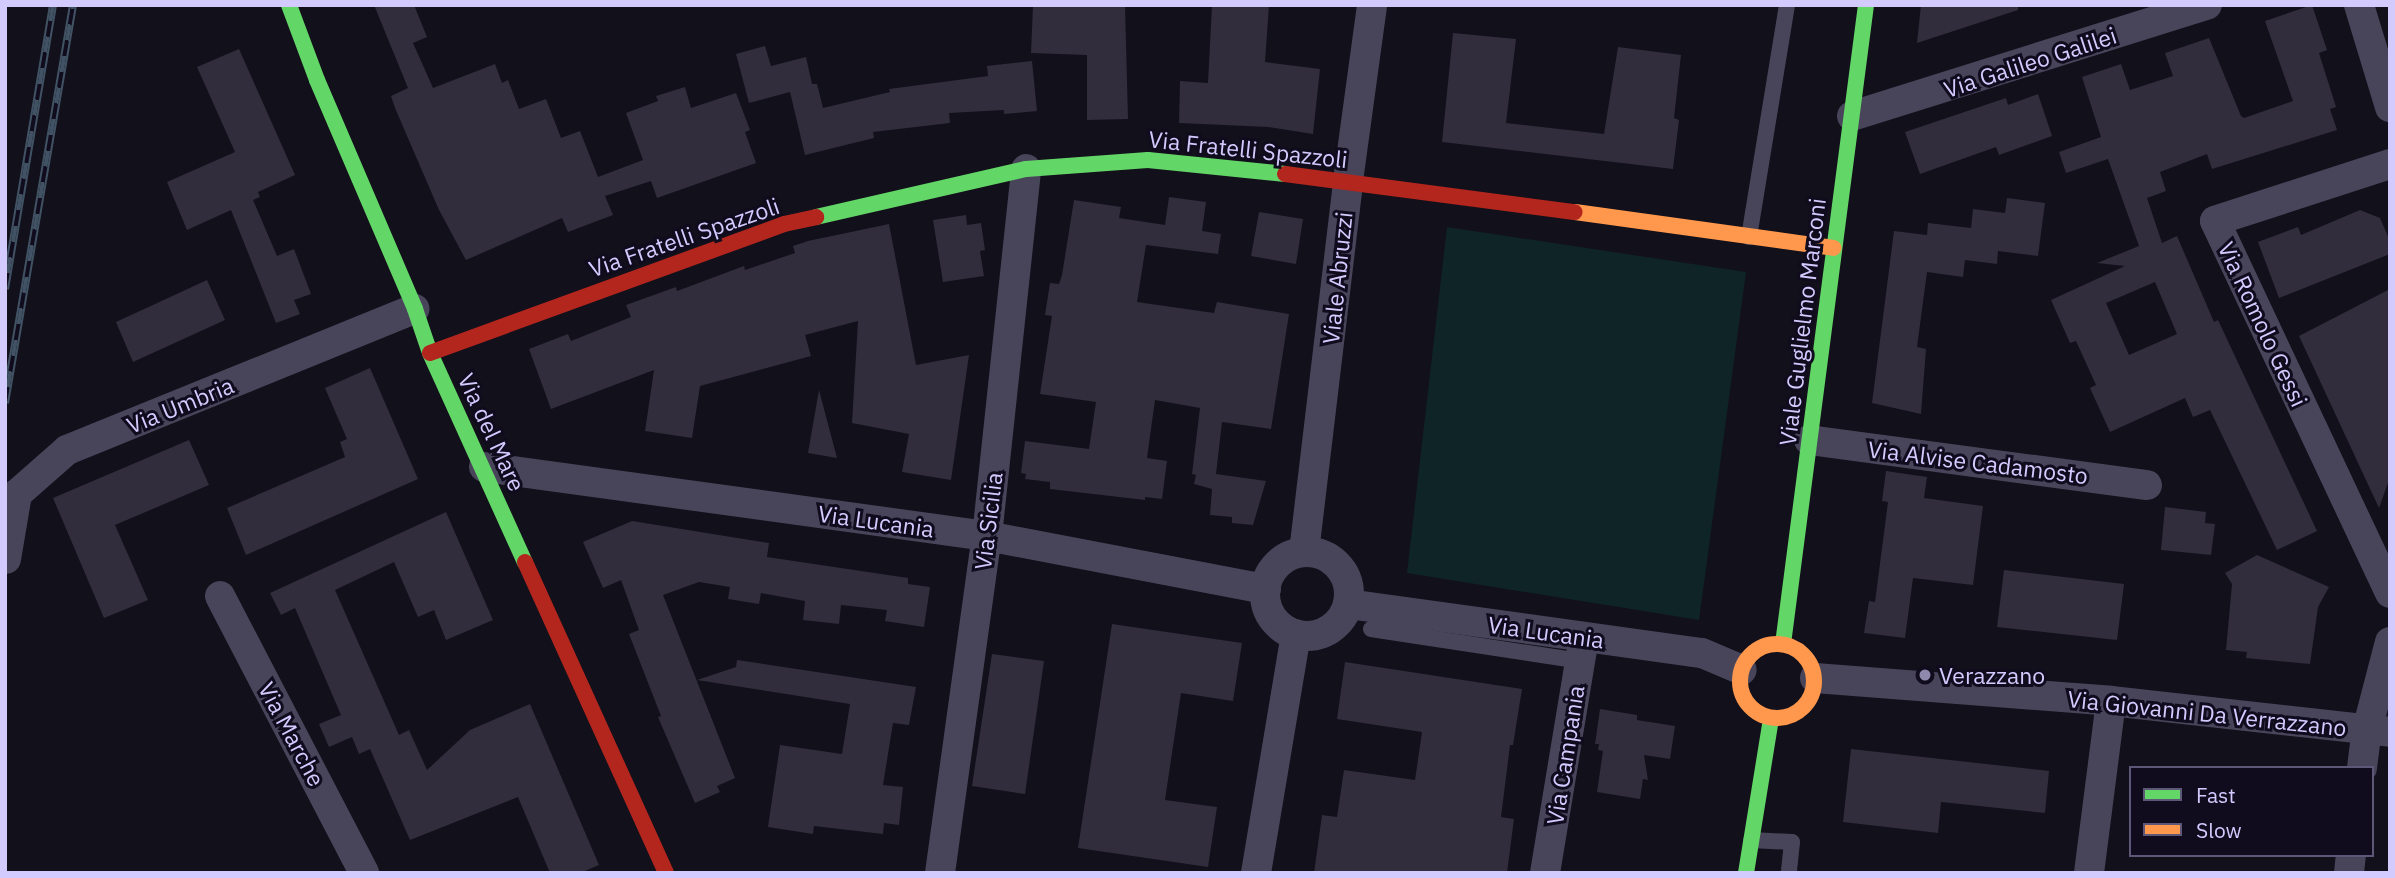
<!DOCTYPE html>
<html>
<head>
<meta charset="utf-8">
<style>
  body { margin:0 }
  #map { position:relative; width:2395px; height:878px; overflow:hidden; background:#12101a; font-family:"IBM Plex Sans",sans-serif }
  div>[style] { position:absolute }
  .green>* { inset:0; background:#0f2426 }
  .building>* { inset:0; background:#312d3c }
  .lane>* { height:16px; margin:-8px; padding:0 8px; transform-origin:8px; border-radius:8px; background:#48455b }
  .street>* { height:30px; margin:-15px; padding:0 15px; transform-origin:15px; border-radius:15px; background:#48455b }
  .street>.ring { margin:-15px; padding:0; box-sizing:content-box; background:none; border:30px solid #48455b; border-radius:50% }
  .fast>* { height:16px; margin:-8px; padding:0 8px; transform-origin:8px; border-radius:8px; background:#63d668 }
  .slow>* { height:16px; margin:-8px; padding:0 8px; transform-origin:8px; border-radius:8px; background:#ff974d }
  .slow>.ring { margin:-8px; padding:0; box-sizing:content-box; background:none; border:16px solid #ff974d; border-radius:50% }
  .jam>* { height:16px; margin:-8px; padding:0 8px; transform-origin:8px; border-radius:8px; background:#b3261e }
  .rail>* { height:8px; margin-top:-4px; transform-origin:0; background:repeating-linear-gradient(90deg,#100c1e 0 16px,#405264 0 32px); box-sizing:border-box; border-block:2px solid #405264 }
  .dots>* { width:19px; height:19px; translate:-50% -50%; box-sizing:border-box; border:4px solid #100c1e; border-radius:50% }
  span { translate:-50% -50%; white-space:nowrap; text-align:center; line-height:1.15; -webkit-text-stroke:6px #100c1e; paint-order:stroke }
  .street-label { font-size:23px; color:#d3cafe }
  .poi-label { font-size:23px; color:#d3cafe }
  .left { translate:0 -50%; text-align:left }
  .frame { position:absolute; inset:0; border:7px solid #d3cafe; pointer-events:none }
  .legend { position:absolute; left:2129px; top:766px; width:245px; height:91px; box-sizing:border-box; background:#100c1e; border:2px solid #5e5878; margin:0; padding:9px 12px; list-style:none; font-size:21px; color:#d3cafe }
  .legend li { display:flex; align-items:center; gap:14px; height:35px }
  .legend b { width:35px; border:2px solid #5e5878 }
</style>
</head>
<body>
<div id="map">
  <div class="green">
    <div style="clip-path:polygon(1447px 227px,1746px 272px,1699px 620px,1407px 573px)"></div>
  </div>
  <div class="building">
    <div style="clip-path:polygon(374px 5px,414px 5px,427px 37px,413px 43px,433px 88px,495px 64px,502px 83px,508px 80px,519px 109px,546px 99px,561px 138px,580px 131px,598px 177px,643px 160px,626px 113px,658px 101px,656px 96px,685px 87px,691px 108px,736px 93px,750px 130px,745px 132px,756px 163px,657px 198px,651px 181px,605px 196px,613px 215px,568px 232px,562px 218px,466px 260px,439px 210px,395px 108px,391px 96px,408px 88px)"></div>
    <div style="clip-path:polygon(1033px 5px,1125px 5px,1128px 119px,1087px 120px,1087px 55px,1031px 53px)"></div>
    <div style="clip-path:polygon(1212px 5px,1269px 5px,1265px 62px,1320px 69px,1313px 134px,1268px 127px,1179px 123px,1180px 81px,1208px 83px)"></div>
    <div style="clip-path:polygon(1921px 5px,2018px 5px,2018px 10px,1917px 43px)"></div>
    <div style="clip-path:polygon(evenodd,2312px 5px,2327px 50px,2319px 53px,2336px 107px,2330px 109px,2337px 130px,2212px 169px,2207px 154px,2160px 172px,2166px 191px,2147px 198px,2162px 243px,2177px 236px,2214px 322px,2218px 320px,2317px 531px,2277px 550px,2210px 410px,2193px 417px,2185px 398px,2110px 432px,2090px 388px,2096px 385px,2076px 341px,2070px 343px,2051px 300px,2125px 266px,2097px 263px,2139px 246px,2108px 159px,2066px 173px,2059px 152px,2101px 137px,2082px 77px,2121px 64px,2130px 90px,2173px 76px,2165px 53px,2209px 38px,2241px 116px,2244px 118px,2293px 101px,2265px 21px,2312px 5px,2155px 282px,2177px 334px,2129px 355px,2106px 303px,2155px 282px)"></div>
    <div style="clip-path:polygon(1453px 33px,1516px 39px,1506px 123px,1604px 134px,1618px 47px,1681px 55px,1674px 118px,1679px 120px,1673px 169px,1442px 142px)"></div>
    <div style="clip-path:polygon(765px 46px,771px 66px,806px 57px,812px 84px,817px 84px,823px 108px,890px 92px,889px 89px,988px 76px,987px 66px,1032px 61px,1037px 111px,1004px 114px,1004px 110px,949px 113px,950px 123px,873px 132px,874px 138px,805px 155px,790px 92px,749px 103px,736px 54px)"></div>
    <div style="clip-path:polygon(239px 49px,295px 175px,258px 192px,260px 197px,253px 200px,277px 256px,294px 249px,311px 294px,294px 300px,300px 314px,276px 323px,231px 210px,187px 230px,167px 182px,235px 152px,197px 67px)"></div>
    <div style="clip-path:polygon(2038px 94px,2052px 136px,1999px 155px,1996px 147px,1920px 174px,1905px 132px,2006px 98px,2008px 105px)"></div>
    <div style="clip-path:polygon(1169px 197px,1206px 202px,1202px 231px,1221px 234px,1218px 254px,1146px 245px,1137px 302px,1214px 313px,1217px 302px,1289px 314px,1271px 429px,1222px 422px,1216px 474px,1266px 481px,1253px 525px,1232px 523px,1232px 517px,1210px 515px,1212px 489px,1194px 484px,1196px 475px,1192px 474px,1200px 408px,1155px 400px,1147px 458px,1167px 461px,1162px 499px,1145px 497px,1145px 500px,1050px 489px,1050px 482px,1025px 479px,1026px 474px,1021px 473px,1025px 441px,1089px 449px,1096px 402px,1040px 394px,1052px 316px,1045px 315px,1050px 283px,1059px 284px,1062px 275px,1074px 200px,1121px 207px,1119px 218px,1165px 225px)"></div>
    <div style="clip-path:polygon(2007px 198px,2045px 203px,2038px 256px,1998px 251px,1997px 264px,1965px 260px,1963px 277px,1927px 272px,1917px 347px,1926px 349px,1921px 414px,1872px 403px,1894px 231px,1927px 235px,1928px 223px,1971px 228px,1973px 209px,2005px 213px)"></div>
    <div style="clip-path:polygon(2360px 210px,2380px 218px,2390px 241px,2390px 254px,2279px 298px,2258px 242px,2298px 227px,2301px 235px)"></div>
    <div style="clip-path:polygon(1259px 212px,1303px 219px,1296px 264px,1251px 256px)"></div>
    <div style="clip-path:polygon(966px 215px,967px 225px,981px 223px,985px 250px,980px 251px,984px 276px,943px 282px,933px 220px)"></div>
    <div style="clip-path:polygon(889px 224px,916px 365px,969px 355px,951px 480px,902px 472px,909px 434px,852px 423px,858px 321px,805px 335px,811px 356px,700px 386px,692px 438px,645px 431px,654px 370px,551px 409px,529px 349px,568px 334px,571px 341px,631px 317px,626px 305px,676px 287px,677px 291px,744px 266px,745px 270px,795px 253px,793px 246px,808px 241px)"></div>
    <div style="clip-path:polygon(207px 280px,225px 320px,133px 362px,116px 322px)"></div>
    <div style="clip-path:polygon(2390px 289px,2390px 477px,2379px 508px,2299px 336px)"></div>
    <div style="clip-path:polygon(370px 368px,418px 479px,246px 555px,227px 508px,345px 457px,340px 442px,347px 439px,325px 388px)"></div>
    <div style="clip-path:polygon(819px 390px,837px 458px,808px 453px)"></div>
    <div style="clip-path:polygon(189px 440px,209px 485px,115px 525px,148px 600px,104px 618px,53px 498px)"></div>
    <div style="clip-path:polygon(1886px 471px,1927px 477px,1924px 498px,1983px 506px,1973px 585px,1913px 578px,1905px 638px,1864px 633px,1869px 601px,1875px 602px,1888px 502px,1882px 501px)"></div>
    <div style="clip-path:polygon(2165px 507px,2206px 512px,2205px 523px,2215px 524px,2211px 555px,2161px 550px)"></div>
    <div style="clip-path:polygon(446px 512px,493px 620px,446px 640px,434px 610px,418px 617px,394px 562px,335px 590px,399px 735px,409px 730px,427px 770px,470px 730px,530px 704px,599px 865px,580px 873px,550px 873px,518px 797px,410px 840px,370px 749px,359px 754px,352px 737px,329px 747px,319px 724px,341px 715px,295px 608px,281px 615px,270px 593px)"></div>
    <div style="clip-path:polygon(632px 521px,769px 543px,767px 557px,908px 578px,908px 584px,930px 587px,924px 627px,885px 621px,887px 610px,841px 605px,839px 624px,803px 620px,805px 601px,761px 593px,759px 604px,728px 599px,730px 587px,699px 582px,663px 595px,735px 778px,717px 786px,720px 792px,695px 803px,658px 717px,661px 716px,629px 634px,639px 630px,621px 580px,603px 588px,583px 542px)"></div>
    <div style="clip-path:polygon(2257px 555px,2329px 587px,2318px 607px,2310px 664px,2246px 658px,2247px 652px,2226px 650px,2232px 584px,2225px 573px)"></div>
    <div style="clip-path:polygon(2004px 570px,2124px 584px,2117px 640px,1997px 627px)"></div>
    <div style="clip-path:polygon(1112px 624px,1242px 643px,1233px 701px,1181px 693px,1165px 800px,1217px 807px,1208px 867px,1078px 848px)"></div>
    <div style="clip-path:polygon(992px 654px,1044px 661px,1025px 794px,972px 786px)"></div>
    <div style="clip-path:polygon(737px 660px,916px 687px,909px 725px,893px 723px,883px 785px,903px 787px,899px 825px,884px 823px,883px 834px,814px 826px,813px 834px,768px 827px,780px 745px,842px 754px,850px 704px,697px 680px,736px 667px)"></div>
    <div style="clip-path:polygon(1345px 662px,1522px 689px,1513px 745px,1510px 745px,1501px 817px,1514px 819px,1507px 873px,1314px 873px,1322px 815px,1337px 817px,1344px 770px,1415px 780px,1422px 732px,1337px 719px)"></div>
    <div style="clip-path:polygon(1600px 709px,1637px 715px,1637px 720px,1675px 726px,1670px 759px,1644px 755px,1648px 780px,1643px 779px,1640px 799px,1597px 792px,1603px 751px,1598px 750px,1599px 744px,1595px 744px)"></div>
    <div style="clip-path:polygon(1851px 749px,2049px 771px,2045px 813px,1941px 802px,1938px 833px,1843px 822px)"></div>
  </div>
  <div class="lane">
    <div style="left:1749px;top:237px;width:235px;rotate:-80.7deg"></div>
    <div style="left:1371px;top:629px;width:211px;rotate:8.7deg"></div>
    <div style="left:1751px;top:840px;width:41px;rotate:2.8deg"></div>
    <div style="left:1792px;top:842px;width:31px;rotate:96deg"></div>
  </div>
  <div class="street">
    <div style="left:2359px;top:5px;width:107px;rotate:73.1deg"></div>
    <div style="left:1852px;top:116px;width:372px;rotate:-17.4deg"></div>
    <div style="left:2390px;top:164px;width:184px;rotate:162deg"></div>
    <div style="left:2215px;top:221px;width:411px;rotate:64.8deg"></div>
    <div style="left:1809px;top:440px;width:341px;rotate:7.6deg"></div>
    <div style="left:484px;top:467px;width:508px;rotate:7.81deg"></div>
    <div style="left:987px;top:536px;width:284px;rotate:10.8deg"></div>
    <div style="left:1304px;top:552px;width:374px;rotate:-83.2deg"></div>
    <div style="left:1348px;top:181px;width:178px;rotate:-82.2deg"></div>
    <div class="ring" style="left:1265px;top:552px;width:54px;height:54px"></div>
    <div style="left:6px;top:559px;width:66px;rotate:-80.4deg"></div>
    <div style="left:17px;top:494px;width:67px;rotate:-41.3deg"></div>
    <div style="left:67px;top:450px;width:375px;rotate:-22.1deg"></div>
    <div style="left:220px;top:596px;width:312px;rotate:62.5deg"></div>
    <div style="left:1348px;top:604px;width:357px;rotate:7.9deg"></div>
    <div style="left:1702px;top:653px;width:43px;rotate:23deg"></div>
    <div style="left:1815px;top:678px;width:297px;rotate:4.4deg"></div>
    <div style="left:2111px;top:701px;width:281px;rotate:6.3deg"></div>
    <div style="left:2362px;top:768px;width:38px;rotate:-83deg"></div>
    <div style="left:2367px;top:730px;width:91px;rotate:-75.4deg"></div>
    <div style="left:940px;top:873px;width:340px;rotate:-82.1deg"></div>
    <div style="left:987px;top:536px;width:369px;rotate:-83.9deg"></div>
    <div style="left:1256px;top:873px;width:242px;rotate:-80.5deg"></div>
    <div style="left:1545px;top:873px;width:239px;rotate:-80.6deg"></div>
    <div style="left:2089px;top:873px;width:173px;rotate:-82.7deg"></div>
    <div style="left:2349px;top:873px;width:18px;rotate:-84deg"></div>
  </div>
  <div class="fast">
    <div style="left:289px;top:5px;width:80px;rotate:69.5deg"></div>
    <div style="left:317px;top:80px;width:249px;rotate:66.8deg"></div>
    <div style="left:415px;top:309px;width:46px;rotate:71.2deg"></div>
    <div style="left:430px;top:353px;width:230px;rotate:65.6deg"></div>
    <div style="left:816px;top:217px;width:215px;rotate:-12.9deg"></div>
    <div style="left:1026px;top:169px;width:122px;rotate:-4.2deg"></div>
    <div style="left:1148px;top:160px;width:138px;rotate:5.8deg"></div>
    <div style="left:1783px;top:644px;width:644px;rotate:-82.6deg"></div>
    <div style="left:1746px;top:873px;width:156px;rotate:-80.8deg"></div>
  </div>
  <div class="slow">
    <div style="left:1575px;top:212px;width:261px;rotate:7.9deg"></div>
    <div class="ring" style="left:1740px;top:644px;width:58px;height:58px"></div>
  </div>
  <div class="jam">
    <div style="left:1285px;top:174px;width:292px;rotate:7.5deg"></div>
    <div style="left:430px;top:353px;width:377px;rotate:-20deg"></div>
    <div style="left:784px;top:224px;width:33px;rotate:-12deg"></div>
    <div style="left:525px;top:562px;width:341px;rotate:65.6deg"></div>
  </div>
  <div class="rail">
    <div style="left:5px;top:289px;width:288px;rotate:-80.4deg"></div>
    <div style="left:5px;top:403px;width:404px;rotate:-80.3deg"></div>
  </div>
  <div class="dots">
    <div style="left:1925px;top:675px;background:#8f89ae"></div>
  </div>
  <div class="street-label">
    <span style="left:2030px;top:62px;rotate:-18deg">Via Galileo Galilei</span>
    <span style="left:1248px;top:149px;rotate:6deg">Via Fratelli Spazzoli</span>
    <span style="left:684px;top:237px;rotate:-19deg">Via Fratelli Spazzoli</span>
    <span style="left:1337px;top:278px;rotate:-84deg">Viale Abruzzi</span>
    <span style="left:1802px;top:322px;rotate:-83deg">Viale Guglielmo Marconi</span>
    <span style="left:2263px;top:324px;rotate:65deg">Via Romolo Gessi</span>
    <span style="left:180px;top:405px;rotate:-22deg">Via Umbria</span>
    <span style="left:492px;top:432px;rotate:65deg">Via del Mare</span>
    <span style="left:1978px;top:462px;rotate:7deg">Via Alvise Cadamosto</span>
    <span style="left:876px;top:521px;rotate:8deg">Via Lucania</span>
    <span style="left:988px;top:521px;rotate:-83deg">Via Sicilia</span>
    <span style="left:1546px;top:632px;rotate:8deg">Via Lucania</span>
    <span style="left:2207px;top:713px;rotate:6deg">Via Giovanni Da Verrazzano</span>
    <span style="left:292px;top:734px;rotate:62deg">Via Marche</span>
    <span style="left:1565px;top:755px;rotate:-81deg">Via Campania</span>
  </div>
  <div class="poi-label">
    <span class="left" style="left:1939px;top:675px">Verazzano</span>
  </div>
  <div class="frame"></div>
  <ul class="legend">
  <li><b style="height:9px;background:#63d668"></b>Fast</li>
  <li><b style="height:9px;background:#ff974d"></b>Slow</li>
  </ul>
</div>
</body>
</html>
